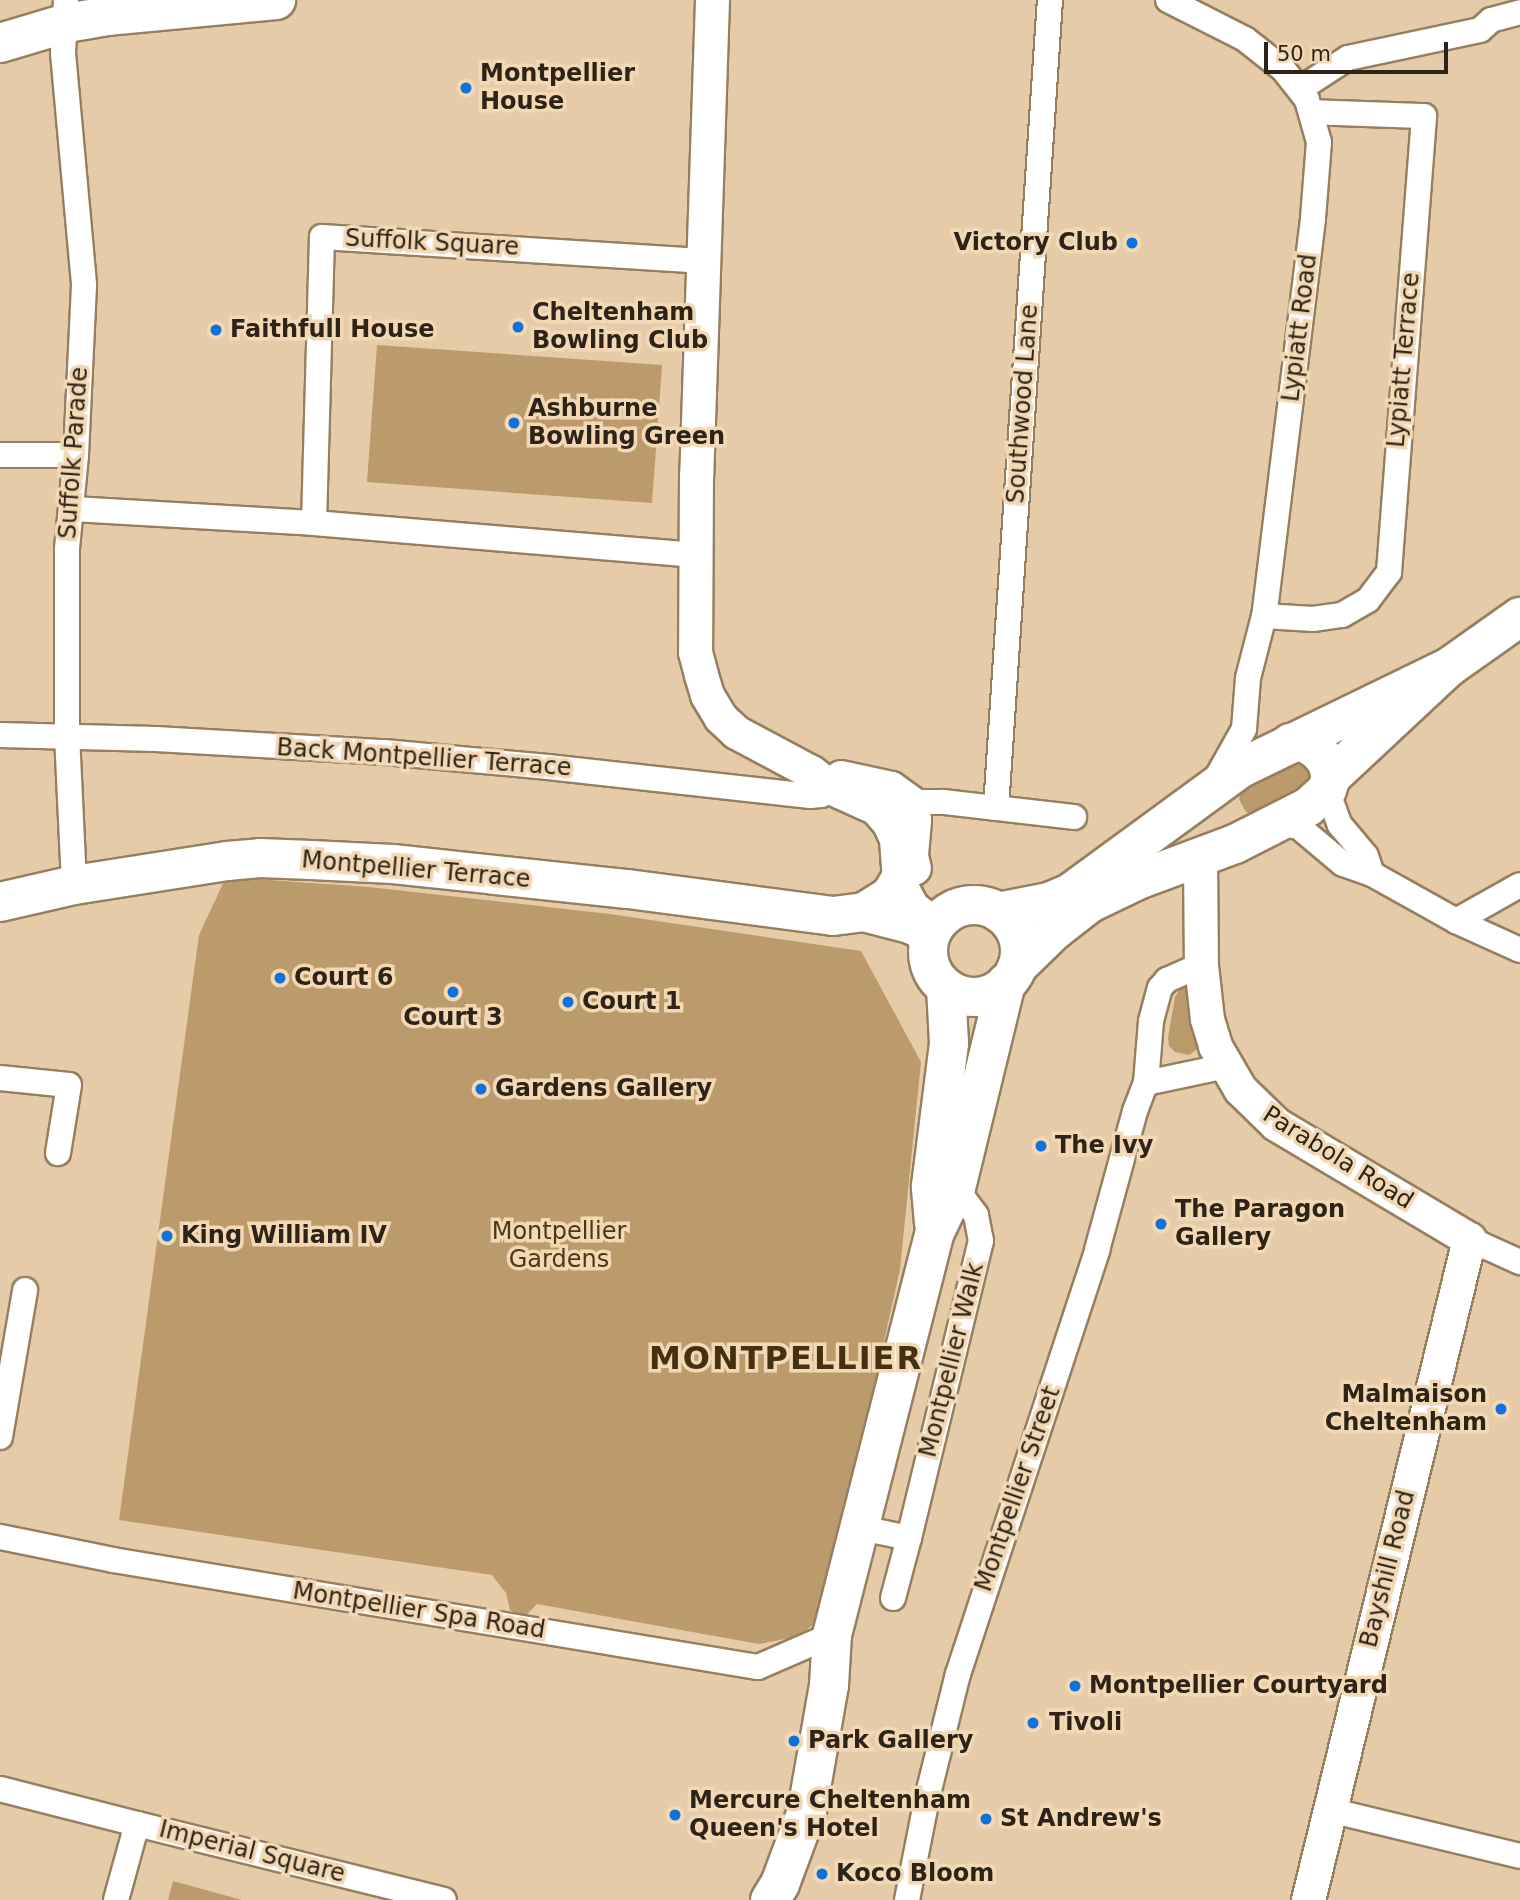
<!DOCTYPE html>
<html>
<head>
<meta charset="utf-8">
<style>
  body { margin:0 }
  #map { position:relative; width:1520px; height:1900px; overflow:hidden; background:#e5cba8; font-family:"DejaVu Sans",sans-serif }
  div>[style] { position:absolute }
  .green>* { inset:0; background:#bb9a6b }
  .roads { filter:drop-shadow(2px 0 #967f5e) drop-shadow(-2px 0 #967f5e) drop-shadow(0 2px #967f5e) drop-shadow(0 -2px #967f5e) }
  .street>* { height:24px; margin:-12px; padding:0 12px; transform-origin:12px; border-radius:12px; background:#fff }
  .secondary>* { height:33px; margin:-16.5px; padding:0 16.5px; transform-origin:16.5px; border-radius:16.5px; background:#fff }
  .primary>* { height:38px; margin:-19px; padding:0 19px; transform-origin:19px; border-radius:19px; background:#fff }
  .highway>* { height:38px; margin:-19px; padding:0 19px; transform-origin:19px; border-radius:19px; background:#fff }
  .highway>.ring { margin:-19px; padding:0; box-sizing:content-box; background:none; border:38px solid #fff; border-radius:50% }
  .dots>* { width:19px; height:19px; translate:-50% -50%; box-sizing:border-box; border:4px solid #f2d8b5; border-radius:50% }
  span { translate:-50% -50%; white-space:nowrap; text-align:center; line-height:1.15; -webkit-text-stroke:7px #f2d8b5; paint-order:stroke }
  .poi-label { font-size:24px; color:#2d2417; font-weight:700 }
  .left { translate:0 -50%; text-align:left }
  .right { translate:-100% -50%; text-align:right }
  .street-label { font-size:24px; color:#2d2417 }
  .park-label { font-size:24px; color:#4c3717 }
  .district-label { font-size:32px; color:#453111; font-weight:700; letter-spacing:2px }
  .scale { position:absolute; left:1264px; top:42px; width:184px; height:32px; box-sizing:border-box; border:4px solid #2d2417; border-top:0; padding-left:9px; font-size:21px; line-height:24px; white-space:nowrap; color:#2d2417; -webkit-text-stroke:5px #f2d8b5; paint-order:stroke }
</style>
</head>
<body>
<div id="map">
  <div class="green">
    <div style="clip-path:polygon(377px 345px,662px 365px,652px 503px,367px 482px)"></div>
    <div style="clip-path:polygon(1303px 754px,1317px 783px,1255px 814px,1246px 812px,1239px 799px,1242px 787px)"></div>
    <div style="clip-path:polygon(226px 877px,369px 887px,610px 914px,861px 951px,921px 1062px,900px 1269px,832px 1576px,830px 1609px,800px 1636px,759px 1644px,537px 1604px,523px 1618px,510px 1610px,506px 1593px,492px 1575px,119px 1520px,199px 935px)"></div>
    <div style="clip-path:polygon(1181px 987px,1187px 988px,1189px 993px,1199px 1048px,1189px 1055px,1175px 1052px,1169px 1046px,1168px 1038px,1175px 997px)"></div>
    <div style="clip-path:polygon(173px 1881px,242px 1900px,168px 1900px)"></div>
  </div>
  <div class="roads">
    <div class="street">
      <div style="left:66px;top:0;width:53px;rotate:93.2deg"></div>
      <div style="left:63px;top:53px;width:233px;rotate:84.8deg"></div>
      <div style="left:84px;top:285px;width:170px;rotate:92.7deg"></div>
      <div style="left:76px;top:455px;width:94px;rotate:95.5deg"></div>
      <div style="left:67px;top:549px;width:186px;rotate:90deg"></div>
      <div style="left:67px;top:735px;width:150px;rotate:87.3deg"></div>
      <div style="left:1168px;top:0;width:86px;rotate:26.9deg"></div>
      <div style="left:1245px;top:39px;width:48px;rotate:38.3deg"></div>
      <div style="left:1283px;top:69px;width:39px;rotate:52deg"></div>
      <div style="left:1307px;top:100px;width:44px;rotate:74.1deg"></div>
      <div style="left:1319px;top:142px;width:77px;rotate:94.5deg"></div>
      <div style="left:1313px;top:219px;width:400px;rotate:97deg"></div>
      <div style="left:1264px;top:616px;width:64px;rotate:104.5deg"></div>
      <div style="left:1248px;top:678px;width:51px;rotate:94.5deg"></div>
      <div style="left:1244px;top:729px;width:55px;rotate:119.4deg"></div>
      <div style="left:1300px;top:89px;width:57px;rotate:-32.9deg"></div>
      <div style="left:1348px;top:58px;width:135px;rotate:-12deg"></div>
      <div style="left:1480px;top:30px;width:15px;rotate:-42deg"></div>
      <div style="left:1491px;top:20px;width:30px;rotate:-15deg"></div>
      <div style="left:0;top:455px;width:76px"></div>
      <div style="left:72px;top:509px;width:242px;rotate:3.3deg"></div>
      <div style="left:314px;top:523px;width:383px;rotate:4.8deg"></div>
      <div style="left:314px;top:523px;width:286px;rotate:-88.4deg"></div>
      <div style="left:322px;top:237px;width:380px;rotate:3.6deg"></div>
      <div style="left:1264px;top:616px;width:49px;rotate:3.5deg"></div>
      <div style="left:1313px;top:619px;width:29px;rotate:-8deg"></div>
      <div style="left:1342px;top:615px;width:30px;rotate:-30deg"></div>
      <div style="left:1368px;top:600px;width:35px;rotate:-53deg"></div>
      <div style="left:1389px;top:572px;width:457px;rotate:-85.6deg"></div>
      <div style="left:1424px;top:116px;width:112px;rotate:-178deg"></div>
      <div style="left:0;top:735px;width:156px;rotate:1.5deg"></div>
      <div style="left:156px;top:739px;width:228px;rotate:3.3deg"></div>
      <div style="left:384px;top:752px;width:165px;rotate:5.2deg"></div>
      <div style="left:548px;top:767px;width:264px;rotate:6.3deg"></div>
      <div style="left:810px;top:796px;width:11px;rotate:-5deg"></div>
      <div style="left:821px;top:795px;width:13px;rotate:-32deg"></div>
      <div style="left:832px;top:788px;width:13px;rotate:-61deg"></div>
      <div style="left:1327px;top:790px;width:37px;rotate:70deg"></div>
      <div style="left:1340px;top:825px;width:40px;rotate:50deg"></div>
      <div style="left:1366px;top:856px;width:19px;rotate:72deg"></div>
      <div style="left:996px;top:808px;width:810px;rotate:-86.18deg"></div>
      <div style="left:895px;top:809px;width:17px;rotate:-25deg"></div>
      <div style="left:910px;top:802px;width:34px"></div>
      <div style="left:944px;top:802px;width:131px;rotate:6.6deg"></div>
      <div style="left:1272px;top:829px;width:16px;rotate:-15deg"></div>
      <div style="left:1287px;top:825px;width:12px;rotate:9deg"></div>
      <div style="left:1299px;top:827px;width:57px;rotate:40.1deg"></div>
      <div style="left:1343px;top:864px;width:31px;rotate:19deg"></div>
      <div style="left:1372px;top:874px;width:96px;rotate:29.2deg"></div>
      <div style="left:1456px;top:921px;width:70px;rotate:24.4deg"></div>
      <div style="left:1456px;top:921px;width:73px;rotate:-29.4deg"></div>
      <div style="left:0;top:1078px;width:69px;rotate:5.8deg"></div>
      <div style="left:69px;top:1085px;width:69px;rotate:99.2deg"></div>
      <div style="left:1146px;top:1083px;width:82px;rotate:-12deg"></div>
      <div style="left:1469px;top:1239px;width:56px;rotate:24.3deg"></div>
      <div style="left:0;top:1437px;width:149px;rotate:-80.3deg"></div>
      <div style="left:861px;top:1528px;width:49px;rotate:11.8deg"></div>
      <div style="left:909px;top:1538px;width:306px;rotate:-76.4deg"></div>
      <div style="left:981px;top:1241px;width:26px;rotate:-101deg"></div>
      <div style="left:976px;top:1215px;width:34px;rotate:-127deg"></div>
      <div style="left:0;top:1537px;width:115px;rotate:11.5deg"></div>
      <div style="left:113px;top:1560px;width:654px;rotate:9.42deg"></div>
      <div style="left:758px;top:1667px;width:81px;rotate:-23.4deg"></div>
      <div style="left:893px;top:1598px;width:62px;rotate:-75.1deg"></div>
      <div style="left:0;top:1789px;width:141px;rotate:14.3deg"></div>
      <div style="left:1329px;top:1810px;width:196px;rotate:13.5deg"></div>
      <div style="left:116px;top:1900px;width:79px;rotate:-74.6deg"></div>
      <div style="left:137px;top:1824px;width:316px;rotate:13.9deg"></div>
      <div style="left:907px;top:1900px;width:104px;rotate:-78.9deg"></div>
      <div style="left:927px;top:1798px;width:128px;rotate:-76deg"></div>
      <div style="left:958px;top:1674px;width:446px;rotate:-71.8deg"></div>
      <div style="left:1097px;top:1250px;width:144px;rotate:-74.7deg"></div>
      <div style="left:1135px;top:1111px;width:30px;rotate:-69deg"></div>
      <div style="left:1146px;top:1083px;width:62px;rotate:-85.4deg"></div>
      <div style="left:1151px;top:1021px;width:34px;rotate:-75deg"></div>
      <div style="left:1160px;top:988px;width:11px;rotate:-49deg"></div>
      <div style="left:1167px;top:980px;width:37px;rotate:-24deg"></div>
    </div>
    <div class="secondary">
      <div style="left:712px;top:0;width:475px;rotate:91.9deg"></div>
      <div style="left:696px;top:475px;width:177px;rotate:90.3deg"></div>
      <div style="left:695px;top:652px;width:24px;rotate:75deg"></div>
      <div style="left:701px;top:675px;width:21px;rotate:73deg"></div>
      <div style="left:707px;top:695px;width:26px;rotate:59deg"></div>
      <div style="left:720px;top:717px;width:22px;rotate:43deg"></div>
      <div style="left:736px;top:732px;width:85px;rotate:28.1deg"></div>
      <div style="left:811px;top:772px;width:26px;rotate:37deg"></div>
      <div style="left:832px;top:788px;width:48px;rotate:24.4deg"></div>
      <div style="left:876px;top:808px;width:20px;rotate:49deg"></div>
      <div style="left:889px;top:823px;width:17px;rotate:66deg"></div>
      <div style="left:896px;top:839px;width:42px;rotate:85.9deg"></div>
      <div style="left:899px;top:881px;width:17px;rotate:65deg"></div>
      <div style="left:906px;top:896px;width:13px;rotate:61deg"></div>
      <div style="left:912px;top:907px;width:29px;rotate:38deg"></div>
      <div style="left:841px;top:777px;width:51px;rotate:12.4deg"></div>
      <div style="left:891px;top:788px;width:24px;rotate:36deg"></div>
      <div style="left:910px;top:802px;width:18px;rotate:77deg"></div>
      <div style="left:914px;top:820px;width:36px;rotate:95deg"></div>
      <div style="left:911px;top:856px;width:12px;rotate:76deg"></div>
      <div style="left:1200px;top:856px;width:109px;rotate:89.5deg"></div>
      <div style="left:1201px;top:965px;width:54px;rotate:83.7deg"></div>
      <div style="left:1207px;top:1019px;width:28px;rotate:73deg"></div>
      <div style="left:1215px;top:1046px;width:50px;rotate:59.8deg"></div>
      <div style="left:1240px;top:1089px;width:50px;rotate:44.2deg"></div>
      <div style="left:1276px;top:1124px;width:225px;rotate:30.8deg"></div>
      <div style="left:1469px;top:1239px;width:680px;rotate:103.69deg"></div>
    </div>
    <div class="primary">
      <div style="left:934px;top:1223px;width:37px;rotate:-95deg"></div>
      <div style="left:931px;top:1186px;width:144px;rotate:-82.8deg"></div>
      <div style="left:949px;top:1043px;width:55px;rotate:-93.1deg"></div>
      <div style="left:770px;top:1900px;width:19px;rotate:-58deg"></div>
      <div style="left:780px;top:1884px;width:78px;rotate:-69.7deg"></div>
      <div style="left:807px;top:1811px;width:128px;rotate:-80.1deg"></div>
      <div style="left:829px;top:1685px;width:50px;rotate:-86.6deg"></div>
      <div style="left:832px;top:1635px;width:416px;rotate:-75.7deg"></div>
      <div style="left:935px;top:1232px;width:49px;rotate:-64.5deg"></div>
      <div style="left:956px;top:1188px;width:211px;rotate:-76.3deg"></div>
    </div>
    <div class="highway">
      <div style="left:0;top:43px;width:70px;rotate:-16.6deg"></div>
      <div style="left:67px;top:23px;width:41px;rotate:-9.9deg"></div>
      <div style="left:107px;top:16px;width:170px;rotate:-5.4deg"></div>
      <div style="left:1331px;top:777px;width:161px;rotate:-43deg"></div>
      <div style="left:1449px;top:667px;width:87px;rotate:-35.2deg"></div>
      <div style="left:0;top:902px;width:76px;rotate:-12.9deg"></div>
      <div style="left:74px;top:885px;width:155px;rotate:-8.9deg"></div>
      <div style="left:227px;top:861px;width:33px;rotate:-5deg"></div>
      <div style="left:260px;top:858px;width:51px;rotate:2.2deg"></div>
      <div style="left:311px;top:860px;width:82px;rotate:2.8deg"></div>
      <div style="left:393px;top:864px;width:236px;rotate:6.1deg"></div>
      <div style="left:628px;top:889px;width:207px;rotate:7.5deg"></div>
      <div style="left:833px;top:916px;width:31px;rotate:-7deg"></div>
      <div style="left:864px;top:912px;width:48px;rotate:14.6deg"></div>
      <div style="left:910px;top:924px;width:23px;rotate:25deg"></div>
      <div class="ring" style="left:928px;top:905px;width:54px;height:54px"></div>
      <div style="left:864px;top:912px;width:31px;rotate:-32deg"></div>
      <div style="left:890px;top:896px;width:17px;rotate:-59deg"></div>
      <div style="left:998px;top:912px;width:52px;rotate:-11.1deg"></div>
      <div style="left:1049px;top:902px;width:23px;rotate:-23deg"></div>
      <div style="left:1070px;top:893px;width:212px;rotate:-36.2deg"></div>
      <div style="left:1241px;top:768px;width:231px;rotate:-25.9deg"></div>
      <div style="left:1017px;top:967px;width:52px;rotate:-44.2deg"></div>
      <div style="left:1054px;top:931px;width:46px;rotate:-37.9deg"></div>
      <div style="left:1090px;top:903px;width:53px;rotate:-25.6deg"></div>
      <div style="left:1138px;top:880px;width:103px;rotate:-20.4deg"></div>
      <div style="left:1235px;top:844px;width:82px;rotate:-26.9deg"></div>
      <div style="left:1308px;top:807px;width:25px;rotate:-42deg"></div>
      <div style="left:1327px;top:790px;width:14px;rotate:-73deg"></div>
      <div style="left:1331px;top:777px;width:16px;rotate:-105deg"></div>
      <div style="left:1327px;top:762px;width:16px;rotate:-130deg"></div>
      <div style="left:1317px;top:750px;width:16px;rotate:-150deg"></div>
      <div style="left:1303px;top:742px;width:13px;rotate:176deg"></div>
    </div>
  </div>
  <div class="dots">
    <div style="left:466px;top:88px;background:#0f71d9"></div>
    <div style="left:1132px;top:243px;background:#0f71d9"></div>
    <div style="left:518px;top:327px;background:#0f71d9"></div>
    <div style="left:216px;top:330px;background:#0f71d9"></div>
    <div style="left:514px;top:423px;background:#0f71d9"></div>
    <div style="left:280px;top:978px;background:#0f71d9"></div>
    <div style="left:453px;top:992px;background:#0f71d9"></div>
    <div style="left:568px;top:1002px;background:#0f71d9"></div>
    <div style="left:481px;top:1089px;background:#0f71d9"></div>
    <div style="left:1041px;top:1146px;background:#0f71d9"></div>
    <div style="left:1161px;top:1224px;background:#0f71d9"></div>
    <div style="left:167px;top:1236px;background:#0f71d9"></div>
    <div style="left:1501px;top:1409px;background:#0f71d9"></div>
    <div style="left:1075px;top:1686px;background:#0f71d9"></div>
    <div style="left:1033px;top:1723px;background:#0f71d9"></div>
    <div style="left:794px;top:1741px;background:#0f71d9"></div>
    <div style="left:675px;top:1815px;background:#0f71d9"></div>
    <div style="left:986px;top:1819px;background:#0f71d9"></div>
    <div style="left:822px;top:1874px;background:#0f71d9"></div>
  </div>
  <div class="poi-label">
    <span class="left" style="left:480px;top:88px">Montpellier<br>House</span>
    <span class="right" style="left:1118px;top:243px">Victory Club</span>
    <span class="left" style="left:532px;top:327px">Cheltenham<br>Bowling Club</span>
    <span class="left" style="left:230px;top:330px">Faithfull House</span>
    <span class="left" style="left:528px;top:423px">Ashburne<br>Bowling Green</span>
    <span class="left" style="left:294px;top:978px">Court 6</span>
    <span class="left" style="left:582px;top:1002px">Court 1</span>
    <span style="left:453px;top:1018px">Court 3</span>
    <span class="left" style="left:495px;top:1089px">Gardens Gallery</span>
    <span class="left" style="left:1055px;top:1146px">The Ivy</span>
    <span class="left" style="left:1175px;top:1224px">The Paragon<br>Gallery</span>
    <span class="left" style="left:181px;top:1236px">King William IV</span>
    <span class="right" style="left:1487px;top:1409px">Malmaison<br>Cheltenham</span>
    <span class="left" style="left:1089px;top:1686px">Montpellier Courtyard</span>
    <span class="left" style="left:1049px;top:1723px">Tivoli</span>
    <span class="left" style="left:808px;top:1741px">Park Gallery</span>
    <span class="left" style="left:689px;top:1815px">Mercure Cheltenham<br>Queen's Hotel</span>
    <span class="left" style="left:1000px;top:1819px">St Andrew's</span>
    <span class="left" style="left:836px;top:1874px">Koco Bloom</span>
  </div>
  <div class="street-label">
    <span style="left:432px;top:243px;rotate:3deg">Suffolk Square</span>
    <span style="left:1300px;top:328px;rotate:-83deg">Lypiatt Road</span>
    <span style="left:1404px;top:360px;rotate:-85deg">Lypiatt Terrace</span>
    <span style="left:1023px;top:404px;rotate:-86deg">Southwood Lane</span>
    <span style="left:74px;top:453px;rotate:-86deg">Suffolk Parade</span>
    <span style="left:424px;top:758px;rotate:4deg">Back Montpellier Terrace</span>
    <span style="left:416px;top:870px;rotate:5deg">Montpellier Terrace</span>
    <span style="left:1338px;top:1158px;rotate:32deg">Parabola Road</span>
    <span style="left:952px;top:1360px;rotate:-76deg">Montpellier Walk</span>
    <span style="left:1018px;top:1489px;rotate:-71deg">Montpellier Street</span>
    <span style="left:1388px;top:1569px;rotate:-76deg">Bayshill Road</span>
    <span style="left:419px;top:1611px;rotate:9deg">Montpellier Spa Road</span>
    <span style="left:252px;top:1852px;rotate:14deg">Imperial Square</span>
  </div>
  <div class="park-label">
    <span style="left:559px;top:1246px">Montpellier<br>Gardens</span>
  </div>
  <div class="district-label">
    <span style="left:786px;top:1358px">MONTPELLIER</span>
  </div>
  <div class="scale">50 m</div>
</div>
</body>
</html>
